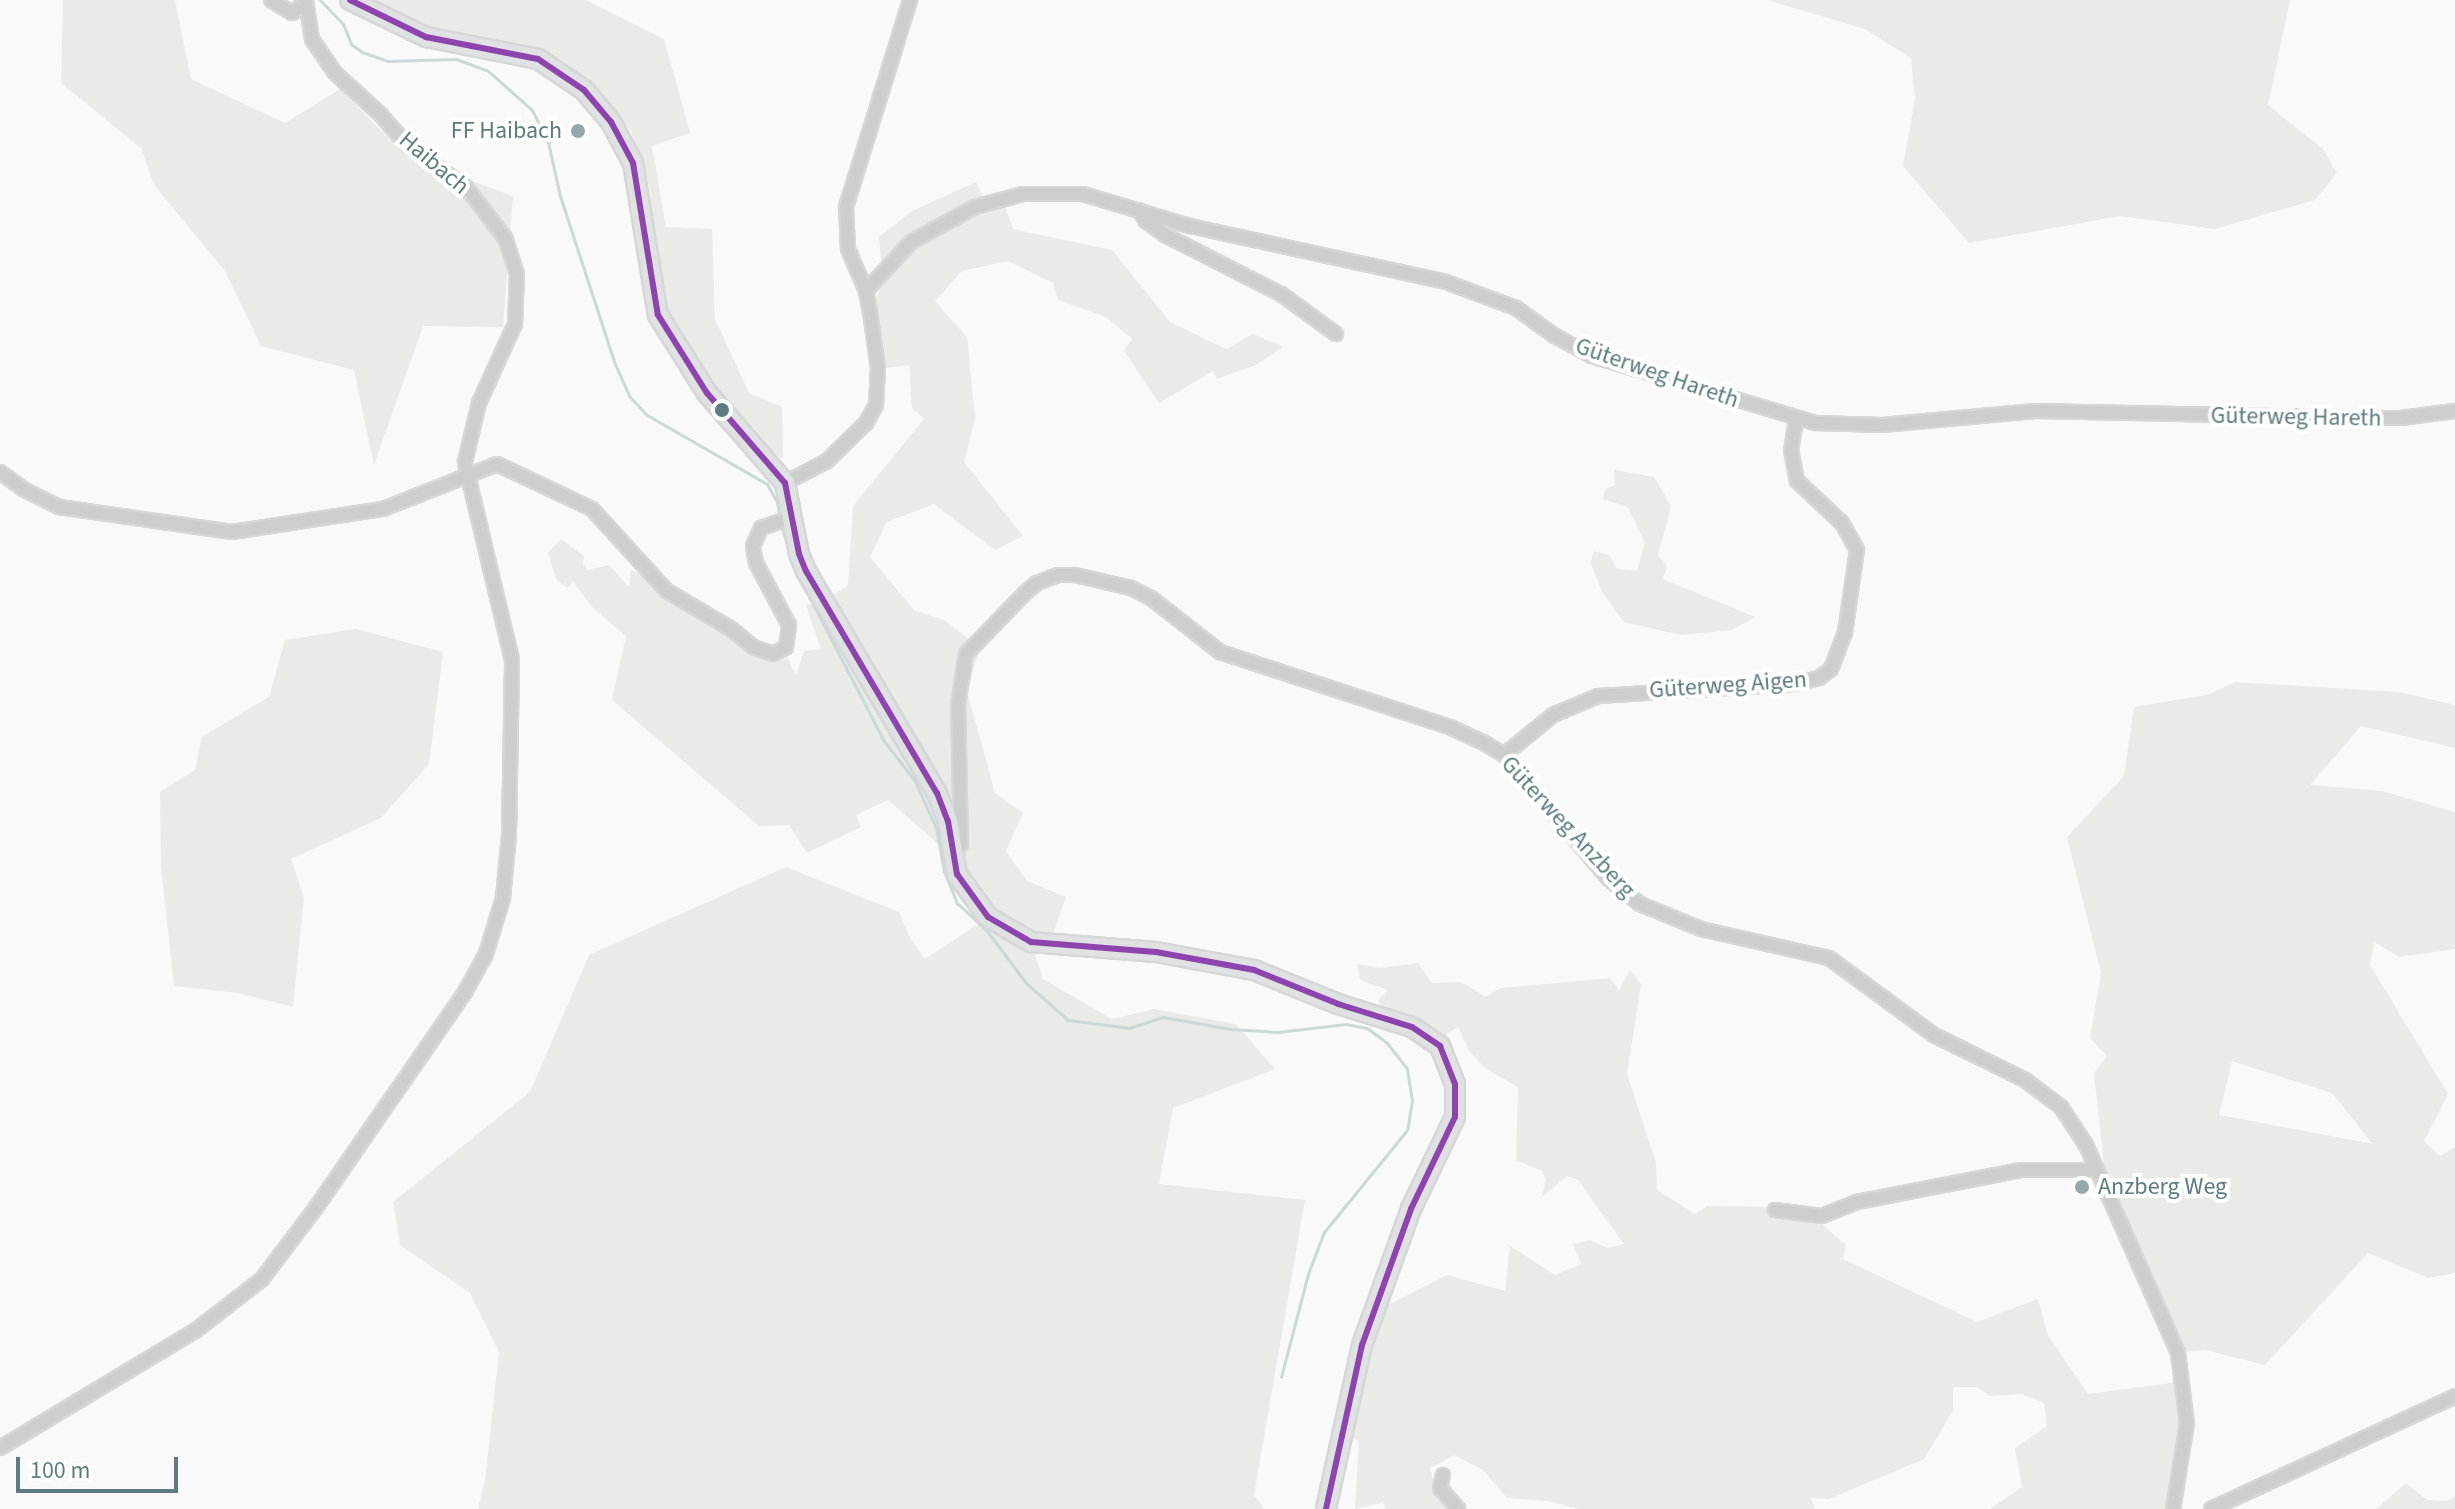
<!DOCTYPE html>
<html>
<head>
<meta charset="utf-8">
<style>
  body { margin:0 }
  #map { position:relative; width:2455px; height:1509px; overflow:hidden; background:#f9f9f9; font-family:"Source Sans 3",sans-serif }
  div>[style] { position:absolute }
  .green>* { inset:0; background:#e9ebe6 }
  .stream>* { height:3px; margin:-1.5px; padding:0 1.5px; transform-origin:1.5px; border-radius:1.5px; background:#cad9d8 }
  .roads { filter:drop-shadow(2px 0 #d5d7d7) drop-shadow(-2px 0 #d5d7d7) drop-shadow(0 2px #d5d7d7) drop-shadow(0 -2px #d5d7d7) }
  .minor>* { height:12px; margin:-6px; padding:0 6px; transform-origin:6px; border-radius:6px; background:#cccece }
  .secondary>* { height:18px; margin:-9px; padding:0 9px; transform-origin:9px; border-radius:9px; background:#e0e1e2 }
  .bus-1>* { height:6px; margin:-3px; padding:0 3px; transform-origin:3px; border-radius:3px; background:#8e44ad }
  .dots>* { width:22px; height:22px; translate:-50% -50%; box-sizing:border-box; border:4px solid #fff; border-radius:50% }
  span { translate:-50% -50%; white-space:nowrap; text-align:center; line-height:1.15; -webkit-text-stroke:8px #fff; paint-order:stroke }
  .poi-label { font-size:24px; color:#5e7b80 }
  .right { translate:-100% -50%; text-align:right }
  .left { translate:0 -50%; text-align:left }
  .street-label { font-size:24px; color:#5e7b80 }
  .scale { position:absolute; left:16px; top:1457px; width:162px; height:36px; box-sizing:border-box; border:4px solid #5e7b80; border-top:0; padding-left:10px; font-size:24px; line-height:28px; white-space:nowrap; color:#5e7b80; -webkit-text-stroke:6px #fff; paint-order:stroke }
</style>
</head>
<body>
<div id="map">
  <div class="green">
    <div style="clip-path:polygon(63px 0,175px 0,191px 79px,285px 123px,340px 89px,408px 158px,513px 196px,503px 327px,423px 326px,374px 465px,354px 370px,261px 346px,225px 271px,154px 185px,141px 148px,61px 83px)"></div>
    <div style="clip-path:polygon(368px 0,586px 0,664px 39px,690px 133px,652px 146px,666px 227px,712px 229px,715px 319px,749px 393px,782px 407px,783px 459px,752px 439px,717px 400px,661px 312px,654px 274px,650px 188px,631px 131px,604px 102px,551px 56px,435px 35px)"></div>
    <div style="clip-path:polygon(1767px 0,2290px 0,2268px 105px,2323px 149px,2337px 173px,2315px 200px,2215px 229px,2120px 216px,1969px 243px,1903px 166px,1915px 99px,1911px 58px,1865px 29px)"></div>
    <div style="clip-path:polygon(976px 182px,986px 202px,1002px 199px,1013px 229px,1112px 250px,1170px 322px,1226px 349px,1253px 334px,1283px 347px,1256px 365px,1217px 379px,1213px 371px,1159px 403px,1124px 351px,1132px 339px,1106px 317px,1058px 300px,1053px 283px,1008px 261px,962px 271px,935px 301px,967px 337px,975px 418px,964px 462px,1023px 536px,995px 550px,934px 504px,887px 522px,870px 557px,914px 610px,944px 620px,980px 647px,967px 691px,995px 793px,1023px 813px,1006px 851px,1027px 881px,1066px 897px,1049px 945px,1031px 942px,1043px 979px,1112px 1019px,1154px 1009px,1236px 1024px,1275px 1069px,1173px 1108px,1159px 1184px,1305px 1200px,1254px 1495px,1264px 1509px,478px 1509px,485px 1481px,499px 1352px,470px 1293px,400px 1245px,393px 1202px,530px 1092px,589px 955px,786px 867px,899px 912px,910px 938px,925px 959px,987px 918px,951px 855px,888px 800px,856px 815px,861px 827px,807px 853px,789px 825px,759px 826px,612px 700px,626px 636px,593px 608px,573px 582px,567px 588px,556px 579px,548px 553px,561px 539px,584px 556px,583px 564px,588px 570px,609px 565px,629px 587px,631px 570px,649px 575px,769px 653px,783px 647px,796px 676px,804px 651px,821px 649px,806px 605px,824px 601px,848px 585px,853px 506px,924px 419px,912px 408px,909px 365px,878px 369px,872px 307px,883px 283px,879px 237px,912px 211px)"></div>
    <div style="clip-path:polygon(1614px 470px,1654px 477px,1671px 506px,1658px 555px,1667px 566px,1663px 579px,1755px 617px,1732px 630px,1681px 635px,1624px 622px,1602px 592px,1591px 564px,1593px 551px,1609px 555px,1617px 569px,1637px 571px,1645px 543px,1628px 507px,1603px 499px,1605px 489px,1615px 485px)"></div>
    <div style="clip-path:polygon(356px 629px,443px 652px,429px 764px,381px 818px,291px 859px,304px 898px,293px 1007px,238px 993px,174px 986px,161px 867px,160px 792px,195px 770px,202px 737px,269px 697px,285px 640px)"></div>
    <div style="clip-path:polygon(evenodd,2235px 682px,2399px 692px,2455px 705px,2455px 748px,2361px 726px,2310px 785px,2382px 791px,2455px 812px,2455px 949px,2399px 957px,2374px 942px,2370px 965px,2448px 1094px,2424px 1141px,2440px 1156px,2455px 1147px,2455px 1273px,2428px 1278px,2368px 1253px,2265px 1365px,2205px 1350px,2181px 1352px,2106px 1185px,2094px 1073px,2107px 1056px,2090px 1038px,2101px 973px,2067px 837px,2124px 776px,2134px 707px,2207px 695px,2235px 682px,2232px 1061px,2332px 1093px,2373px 1144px,2219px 1115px,2232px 1061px)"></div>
    <div style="clip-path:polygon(1418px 963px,1432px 983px,1461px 982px,1486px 997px,1501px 988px,1610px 978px,1619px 990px,1630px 970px,1641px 984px,1627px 1074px,1656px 1163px,1657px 1190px,1695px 1214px,1707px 1206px,1777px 1207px,1822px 1224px,1846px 1245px,1843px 1259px,1977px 1322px,2038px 1299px,2048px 1335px,2088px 1394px,2179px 1382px,2183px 1424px,2168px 1509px,1990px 1509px,2022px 1487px,2015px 1448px,2047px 1426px,2044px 1403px,2022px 1394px,1990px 1396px,1977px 1387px,1953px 1387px,1953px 1411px,1924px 1459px,1829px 1499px,1811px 1498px,1815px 1509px,1578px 1509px,1548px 1501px,1507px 1498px,1483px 1470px,1454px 1455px,1430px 1468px,1437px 1494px,1450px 1509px,1386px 1509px,1382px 1503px,1355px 1509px,1359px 1441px,1349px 1437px,1371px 1342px,1384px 1307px,1447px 1275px,1505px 1291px,1510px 1246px,1555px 1275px,1581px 1264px,1573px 1244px,1590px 1240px,1608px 1248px,1624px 1244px,1578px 1180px,1567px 1176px,1542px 1197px,1546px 1179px,1542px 1171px,1516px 1160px,1518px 1087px,1485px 1068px,1469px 1051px,1458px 1027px,1443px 1037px,1384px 1013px,1378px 1000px,1388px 990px,1360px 980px,1357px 964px,1381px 968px)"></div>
    <div style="clip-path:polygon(2406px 1483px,2427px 1500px,2447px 1501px,2455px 1496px,2455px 1509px,2376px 1509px)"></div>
  </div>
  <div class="stream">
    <div style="left:320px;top:0;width:33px;rotate:46deg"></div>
    <div style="left:343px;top:24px;width:22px;rotate:68deg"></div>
    <div style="left:351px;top:44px;width:14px;rotate:36deg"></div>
    <div style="left:362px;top:52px;width:28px;rotate:19deg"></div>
    <div style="left:388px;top:61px;width:68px;rotate:-1.7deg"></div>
    <div style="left:456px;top:59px;width:33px;rotate:20deg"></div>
    <div style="left:487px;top:70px;width:60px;rotate:41.6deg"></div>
    <div style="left:532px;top:110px;width:36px;rotate:63deg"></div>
    <div style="left:548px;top:142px;width:55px;rotate:77.5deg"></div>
    <div style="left:560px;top:196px;width:177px;rotate:71.9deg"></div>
    <div style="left:615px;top:364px;width:36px;rotate:66deg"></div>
    <div style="left:630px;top:397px;width:25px;rotate:47deg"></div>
    <div style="left:647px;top:415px;width:138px;rotate:29.9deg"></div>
    <div style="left:767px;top:484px;width:21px;rotate:61deg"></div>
    <div style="left:777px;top:502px;width:17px;rotate:80deg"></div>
    <div style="left:781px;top:526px;width:49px;rotate:70.8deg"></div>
    <div style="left:800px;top:579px;width:182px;rotate:62.6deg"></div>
    <div style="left:884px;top:741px;width:51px;rotate:52.2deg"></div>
    <div style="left:915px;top:781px;width:51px;rotate:65.9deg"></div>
    <div style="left:936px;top:828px;width:44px;rotate:79.5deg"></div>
    <div style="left:944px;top:871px;width:35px;rotate:68deg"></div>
    <div style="left:957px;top:903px;width:41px;rotate:43deg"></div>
    <div style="left:987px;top:931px;width:65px;rotate:53.1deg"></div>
    <div style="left:1026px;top:983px;width:56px;rotate:41.4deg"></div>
    <div style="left:1068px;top:1020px;width:62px;rotate:7.5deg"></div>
    <div style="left:1129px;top:1028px;width:36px;rotate:-18deg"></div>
    <div style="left:1163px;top:1017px;width:68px;rotate:10.2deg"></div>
    <div style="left:1230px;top:1029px;width:48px;rotate:3.6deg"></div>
    <div style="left:1278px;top:1032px;width:68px;rotate:-6.7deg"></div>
    <div style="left:1346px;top:1024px;width:21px;rotate:11deg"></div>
    <div style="left:1367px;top:1028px;width:25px;rotate:37deg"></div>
    <div style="left:1387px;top:1043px;width:33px;rotate:52deg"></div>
    <div style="left:1407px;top:1069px;width:31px;rotate:81deg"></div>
    <div style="left:1412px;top:1100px;width:30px;rotate:99deg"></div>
    <div style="left:1407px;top:1130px;width:132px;rotate:129.1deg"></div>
    <div style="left:1324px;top:1232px;width:45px;rotate:110.9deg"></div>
    <div style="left:1308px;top:1274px;width:106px;rotate:104.7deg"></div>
  </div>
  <div class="roads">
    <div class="minor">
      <div style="left:271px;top:0;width:25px;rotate:32deg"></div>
      <div style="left:292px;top:13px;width:15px;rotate:-37deg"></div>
      <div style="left:1139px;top:210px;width:13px;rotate:58deg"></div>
      <div style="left:1146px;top:221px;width:24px;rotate:36deg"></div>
      <div style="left:1165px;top:235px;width:130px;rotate:27deg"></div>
      <div style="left:1281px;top:294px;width:68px;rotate:36deg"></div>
      <div style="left:866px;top:291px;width:67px;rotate:-47.4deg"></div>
      <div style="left:911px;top:242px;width:73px;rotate:-28.7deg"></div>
      <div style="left:975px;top:207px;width:50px;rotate:-15.2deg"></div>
      <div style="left:1023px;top:194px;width:60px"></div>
      <div style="left:1083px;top:194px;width:112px;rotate:16.7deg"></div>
      <div style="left:1190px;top:226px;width:262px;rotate:12.3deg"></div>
      <div style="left:1446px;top:282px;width:75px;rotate:20.4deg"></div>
      <div style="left:1516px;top:308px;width:48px;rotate:35.7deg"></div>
      <div style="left:1555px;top:336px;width:42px;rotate:28.4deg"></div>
      <div style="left:1592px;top:356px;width:234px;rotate:16.7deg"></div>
      <div style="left:1816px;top:423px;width:66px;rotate:1.7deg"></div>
      <div style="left:1882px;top:425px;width:154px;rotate:-5.2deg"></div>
      <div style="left:2035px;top:411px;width:323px;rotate:1.2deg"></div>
      <div style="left:2358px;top:418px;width:43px"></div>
      <div style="left:2401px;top:418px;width:54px;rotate:-7.4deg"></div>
      <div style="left:0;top:472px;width:29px;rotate:36deg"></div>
      <div style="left:23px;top:489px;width:40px;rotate:26.6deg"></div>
      <div style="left:59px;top:507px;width:175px;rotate:8.2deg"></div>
      <div style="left:232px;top:532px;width:153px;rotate:-8.7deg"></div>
      <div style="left:383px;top:509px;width:123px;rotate:-21.5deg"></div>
      <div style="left:497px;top:464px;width:105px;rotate:25.3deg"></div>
      <div style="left:592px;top:509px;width:111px;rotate:47.6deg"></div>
      <div style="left:667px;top:591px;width:74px;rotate:30.7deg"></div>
      <div style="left:731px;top:629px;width:28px;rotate:39deg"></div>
      <div style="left:753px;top:647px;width:21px;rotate:19deg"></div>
      <div style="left:773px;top:654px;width:15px;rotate:-28deg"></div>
      <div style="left:786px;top:647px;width:22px;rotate:-82deg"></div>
      <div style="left:789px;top:625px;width:70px;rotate:-118deg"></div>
      <div style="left:756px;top:563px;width:17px;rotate:-100deg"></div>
      <div style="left:753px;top:546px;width:20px;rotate:-66deg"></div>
      <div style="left:761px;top:528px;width:34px;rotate:-19deg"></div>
      <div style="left:785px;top:483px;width:47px;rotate:-27.6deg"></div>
      <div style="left:827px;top:461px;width:54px;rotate:-44.3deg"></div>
      <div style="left:866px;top:423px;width:21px;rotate:-61deg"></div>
      <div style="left:876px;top:405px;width:37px;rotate:-87deg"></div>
      <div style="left:878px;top:368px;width:57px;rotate:-98.1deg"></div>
      <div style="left:870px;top:312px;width:21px;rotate:-101deg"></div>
      <div style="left:866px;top:291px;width:46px;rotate:-113.2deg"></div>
      <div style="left:848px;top:249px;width:42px;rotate:-92.7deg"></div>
      <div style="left:846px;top:207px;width:217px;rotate:-72.8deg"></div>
      <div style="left:1504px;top:755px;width:63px;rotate:-39.2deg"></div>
      <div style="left:1553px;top:715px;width:49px;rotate:-22.9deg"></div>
      <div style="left:1598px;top:696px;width:197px;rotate:-3.5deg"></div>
      <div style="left:1795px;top:684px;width:25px;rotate:-14deg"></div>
      <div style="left:1819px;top:678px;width:15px;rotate:-37deg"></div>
      <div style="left:1831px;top:669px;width:39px;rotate:-69deg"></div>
      <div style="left:1845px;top:633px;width:84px;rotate:-81.8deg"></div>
      <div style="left:1857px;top:550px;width:31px;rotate:-119deg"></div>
      <div style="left:1842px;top:523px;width:62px;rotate:-137deg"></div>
      <div style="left:1797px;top:481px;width:31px;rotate:-101deg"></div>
      <div style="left:1791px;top:451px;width:33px;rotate:-81deg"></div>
      <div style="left:954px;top:854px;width:12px;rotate:-55deg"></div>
      <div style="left:961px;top:844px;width:139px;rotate:-91.2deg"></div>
      <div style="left:958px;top:705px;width:52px;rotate:-81.1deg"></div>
      <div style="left:966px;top:654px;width:85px;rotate:-46deg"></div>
      <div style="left:1025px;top:593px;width:16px;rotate:-40deg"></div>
      <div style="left:1037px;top:583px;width:22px;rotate:-21deg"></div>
      <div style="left:1058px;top:575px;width:17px"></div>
      <div style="left:1075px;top:575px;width:57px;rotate:13.1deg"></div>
      <div style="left:1131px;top:588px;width:22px;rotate:27deg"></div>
      <div style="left:1151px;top:598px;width:88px;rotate:38deg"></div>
      <div style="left:1220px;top:652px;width:244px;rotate:18.1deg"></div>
      <div style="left:1452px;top:728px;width:38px;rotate:25deg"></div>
      <div style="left:1486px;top:744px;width:21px;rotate:31deg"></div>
      <div style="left:1504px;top:755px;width:161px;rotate:49.8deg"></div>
      <div style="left:1608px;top:878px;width:41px;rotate:39.1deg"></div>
      <div style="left:1640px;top:904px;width:66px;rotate:22.3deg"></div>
      <div style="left:1701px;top:929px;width:131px;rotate:12.8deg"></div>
      <div style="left:1829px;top:958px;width:130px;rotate:36.3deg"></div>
      <div style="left:1934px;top:1035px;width:102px;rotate:26.3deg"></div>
      <div style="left:2025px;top:1080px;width:45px;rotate:36.9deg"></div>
      <div style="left:2061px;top:1107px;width:45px;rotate:56.7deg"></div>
      <div style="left:2086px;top:1145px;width:227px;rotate:66.1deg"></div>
      <div style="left:2178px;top:1353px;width:71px;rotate:82.7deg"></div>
      <div style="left:2187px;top:1423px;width:87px;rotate:99.2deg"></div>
      <div style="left:1775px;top:1210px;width:47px;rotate:7.3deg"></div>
      <div style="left:1822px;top:1216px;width:38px;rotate:-22deg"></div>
      <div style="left:1857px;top:1202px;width:168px;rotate:-11deg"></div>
      <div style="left:2022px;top:1170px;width:75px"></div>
      <div style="left:0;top:1448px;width:227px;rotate:-31deg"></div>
      <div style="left:195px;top:1331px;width:85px;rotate:-37.8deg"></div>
      <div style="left:262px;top:1279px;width:88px;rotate:-52.9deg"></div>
      <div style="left:315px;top:1209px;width:264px;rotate:-55.3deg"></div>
      <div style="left:465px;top:992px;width:43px;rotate:-61.1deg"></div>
      <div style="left:486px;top:954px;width:59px;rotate:-73.1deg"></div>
      <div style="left:503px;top:898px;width:63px;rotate:-84.6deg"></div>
      <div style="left:509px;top:835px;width:175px;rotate:-89deg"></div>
      <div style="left:512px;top:660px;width:204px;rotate:-103.4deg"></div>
      <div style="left:465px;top:462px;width:61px;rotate:-76.7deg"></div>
      <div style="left:479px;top:403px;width:87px;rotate:-65.5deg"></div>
      <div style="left:515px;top:324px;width:50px;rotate:-87.7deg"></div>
      <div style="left:517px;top:274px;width:38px;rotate:-108deg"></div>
      <div style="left:505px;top:238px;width:63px;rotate:-127.2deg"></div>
      <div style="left:467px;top:188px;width:74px;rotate:-144.4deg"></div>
      <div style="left:407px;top:145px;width:40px;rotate:-131deg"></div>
      <div style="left:381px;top:115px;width:62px;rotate:-137.6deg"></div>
      <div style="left:335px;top:73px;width:41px;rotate:-124.1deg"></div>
      <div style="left:312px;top:39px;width:39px;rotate:-99deg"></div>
      <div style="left:1443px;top:1475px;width:13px;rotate:103deg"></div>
      <div style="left:1440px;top:1488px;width:28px;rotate:49deg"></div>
      <div style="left:2211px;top:1509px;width:269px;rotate:-24.8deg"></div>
    </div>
    <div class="secondary">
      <div style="left:350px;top:0;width:85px;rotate:26deg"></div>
      <div style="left:426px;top:37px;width:114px;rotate:11.1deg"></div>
      <div style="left:538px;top:59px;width:55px;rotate:34deg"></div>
      <div style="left:584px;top:90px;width:42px;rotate:49.8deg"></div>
      <div style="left:611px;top:122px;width:47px;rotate:61.8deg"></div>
      <div style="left:633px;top:163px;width:154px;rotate:80.7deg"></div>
      <div style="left:658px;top:315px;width:92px;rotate:57.9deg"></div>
      <div style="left:707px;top:393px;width:119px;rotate:49.1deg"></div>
      <div style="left:785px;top:483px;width:72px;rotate:78.8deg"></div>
      <div style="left:799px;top:554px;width:18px;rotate:68deg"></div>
      <div style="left:806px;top:571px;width:258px;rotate:59.5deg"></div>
      <div style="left:937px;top:793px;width:30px;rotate:69deg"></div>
      <div style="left:948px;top:821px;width:54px;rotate:80.4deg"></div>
      <div style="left:957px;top:874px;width:53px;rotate:54.2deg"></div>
      <div style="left:988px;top:917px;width:50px;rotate:30.2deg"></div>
      <div style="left:1031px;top:942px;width:125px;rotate:4.6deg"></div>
      <div style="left:1156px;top:952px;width:100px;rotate:10.4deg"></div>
      <div style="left:1254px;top:970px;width:91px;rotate:22deg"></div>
      <div style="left:1338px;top:1004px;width:77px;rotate:17.3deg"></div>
      <div style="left:1412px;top:1027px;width:34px;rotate:34deg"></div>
      <div style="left:1440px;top:1046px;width:41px;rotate:68.5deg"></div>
      <div style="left:1455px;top:1084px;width:33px;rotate:90deg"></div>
      <div style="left:1455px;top:1117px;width:102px;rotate:115.6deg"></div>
      <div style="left:1411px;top:1209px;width:145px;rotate:109.8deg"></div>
      <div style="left:1362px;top:1345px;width:168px;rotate:102.4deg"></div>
    </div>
  </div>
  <div class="bus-1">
    <div style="left:350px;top:0;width:85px;rotate:26deg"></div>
    <div style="left:426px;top:37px;width:114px;rotate:11.1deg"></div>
    <div style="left:538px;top:59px;width:55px;rotate:34deg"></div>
    <div style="left:584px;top:90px;width:42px;rotate:49.8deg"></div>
    <div style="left:611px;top:122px;width:47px;rotate:61.8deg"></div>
    <div style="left:633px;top:163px;width:154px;rotate:80.7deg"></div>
    <div style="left:658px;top:315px;width:92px;rotate:57.9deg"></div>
    <div style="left:707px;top:393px;width:119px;rotate:49.1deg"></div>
    <div style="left:785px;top:483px;width:72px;rotate:78.8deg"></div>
    <div style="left:799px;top:554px;width:18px;rotate:68deg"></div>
    <div style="left:806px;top:571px;width:258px;rotate:59.5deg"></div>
    <div style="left:937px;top:793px;width:30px;rotate:69deg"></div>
    <div style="left:948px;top:821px;width:54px;rotate:80.4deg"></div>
    <div style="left:957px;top:874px;width:53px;rotate:54.2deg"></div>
    <div style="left:988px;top:917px;width:50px;rotate:30.2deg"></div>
    <div style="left:1031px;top:942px;width:125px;rotate:4.6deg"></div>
    <div style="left:1156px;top:952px;width:100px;rotate:10.4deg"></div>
    <div style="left:1254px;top:970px;width:91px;rotate:22deg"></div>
    <div style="left:1338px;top:1004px;width:77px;rotate:17.3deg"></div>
    <div style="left:1412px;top:1027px;width:34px;rotate:34deg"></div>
    <div style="left:1440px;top:1046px;width:41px;rotate:68.5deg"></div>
    <div style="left:1455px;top:1084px;width:33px;rotate:90deg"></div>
    <div style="left:1455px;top:1117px;width:102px;rotate:115.6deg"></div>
    <div style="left:1411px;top:1209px;width:145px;rotate:109.8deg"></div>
    <div style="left:1362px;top:1345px;width:168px;rotate:102.4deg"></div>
  </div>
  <div class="dots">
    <div style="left:578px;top:131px;background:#94a7aa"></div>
    <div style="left:722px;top:410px;background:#5e7b80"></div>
    <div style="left:2082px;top:1187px;background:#94a7aa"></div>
  </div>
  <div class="poi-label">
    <span class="right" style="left:562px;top:131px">FF Haibach</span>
    <span class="left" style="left:2098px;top:1187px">Anzberg Weg</span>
  </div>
  <div class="street-label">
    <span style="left:434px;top:163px;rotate:40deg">Haibach</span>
    <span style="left:1657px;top:373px;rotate:19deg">Güterweg Hareth</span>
    <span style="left:2296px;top:417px;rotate:1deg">Güterweg Hareth</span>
    <span style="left:1728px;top:685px;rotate:-4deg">Güterweg Aigen</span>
    <span style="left:1568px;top:827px;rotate:47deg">Güterweg Anzberg</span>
  </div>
  <div class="scale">100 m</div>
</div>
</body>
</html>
